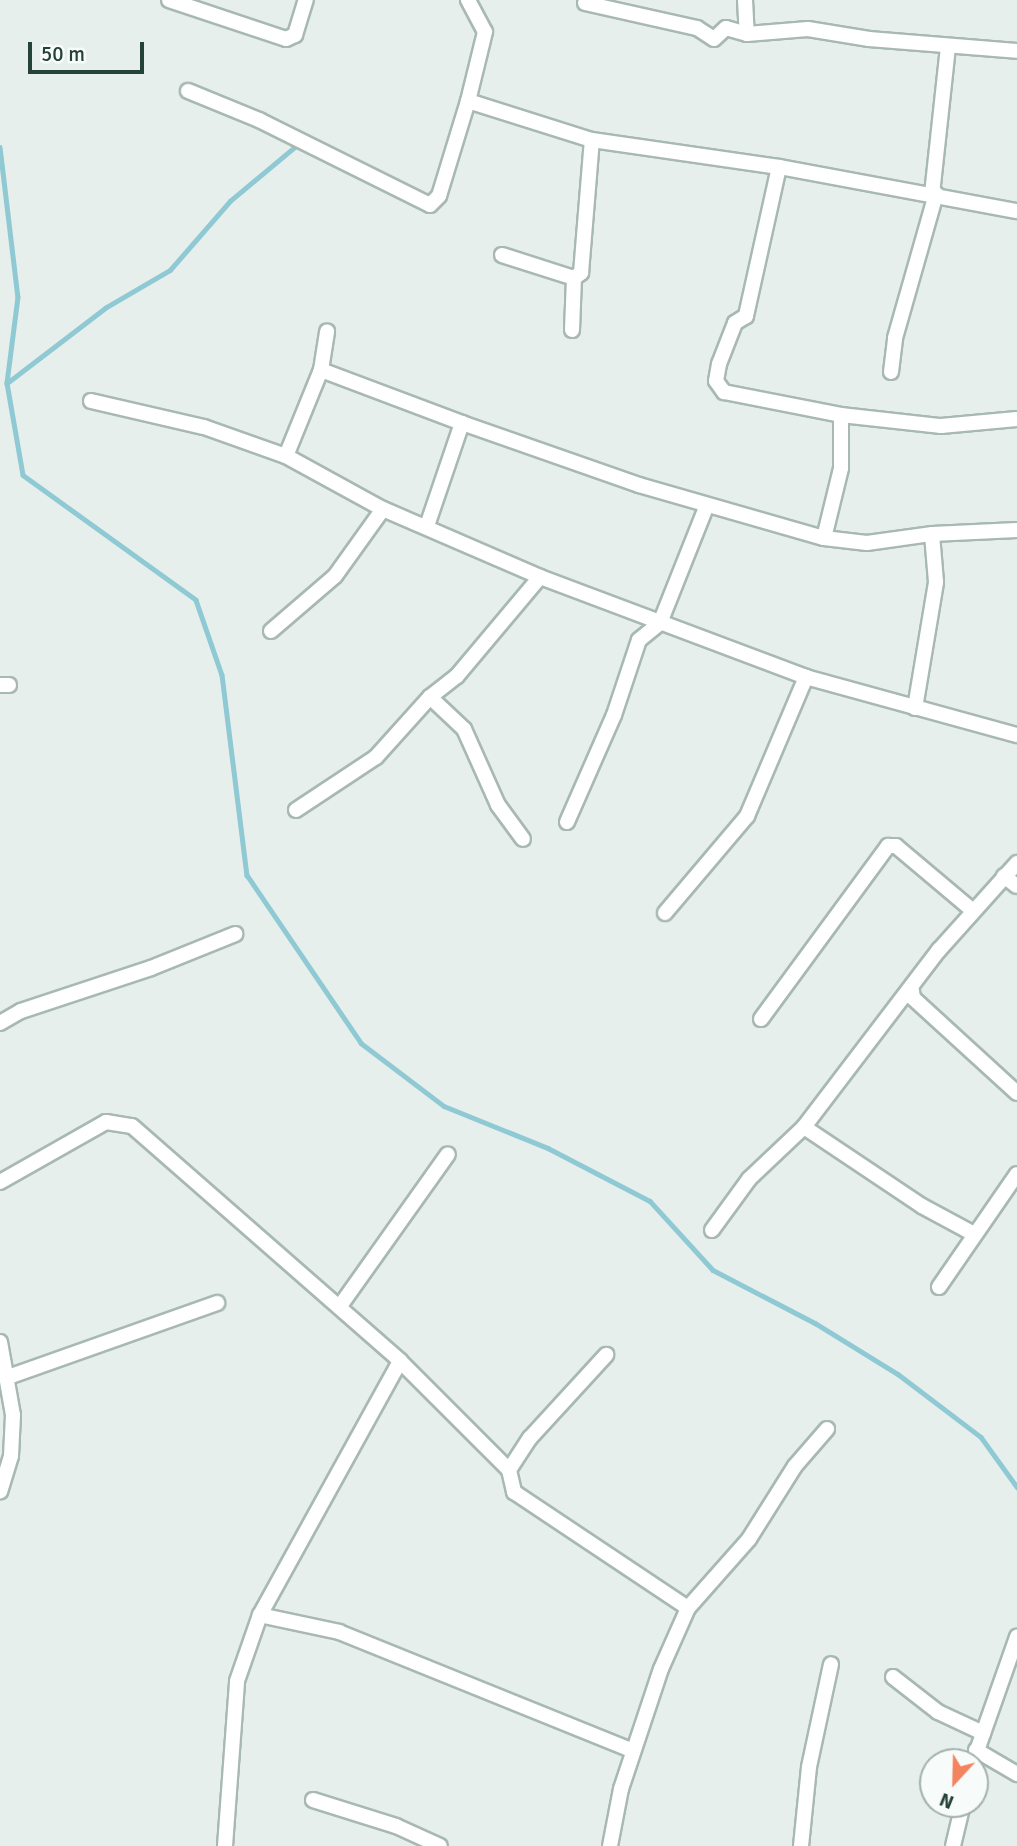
<!DOCTYPE html>
<html>
<head>
<meta charset="utf-8">
<style>
  body { margin:0 }
  #map { position:relative; width:1017px; height:1846px; overflow:hidden; background:#e6efeb; font-family:Signika,sans-serif }
  div>[style] { position:absolute }
  .stream>* { height:4.5px; margin:-2.25px; padding:0 2.25px; transform-origin:2.25px; border-radius:2.25px; background:#8ec9d4 }
  .roads { filter:drop-shadow(2px 0 #a8b8b2) drop-shadow(-2px 0 #a8b8b2) drop-shadow(0 2px #a8b8b2) drop-shadow(0 -2px #a8b8b2) }
  .minor>* { height:14px; margin:-7px; padding:0 7px; transform-origin:7px; border-radius:7px; background:#fff }
  span { translate:-50% -50%; white-space:nowrap; text-align:center; line-height:1.15; -webkit-text-stroke:5px #f7fbf9; paint-order:stroke }
  .north { position:absolute; left:919px; top:1748px; width:70px; height:70px; box-sizing:border-box; background:#f7fbf9; border:2px solid #a3b1ad; border-radius:50%; rotate:202deg; font-size:19px; font-weight:700; line-height:28px; text-align:center; color:#24423a }
  .north::after { content:''; display:block; margin:auto; width:24px; height:32px; background:#f4845f; clip-path:polygon(50% 0,100% 100%,50% 72%,0 100%) }
  .scale { position:absolute; left:28px; top:42px; width:116px; height:32px; box-sizing:border-box; border:4px solid #24423a; border-top:0; padding-left:9px; font-size:21px; line-height:24px; white-space:nowrap; color:#24423a; -webkit-text-stroke:5px #f7fbf9; paint-order:stroke }
</style>
</head>
<body>
<div id="map">
  <div class="stream">
    <div style="left:0;top:147px;width:151px;rotate:83.2deg"></div>
    <div style="left:18px;top:297px;width:87px;rotate:97.3deg"></div>
    <div style="left:7px;top:383px;width:93px;rotate:80.1deg"></div>
    <div style="left:23px;top:475px;width:213px;rotate:35.8deg"></div>
    <div style="left:196px;top:600px;width:79px;rotate:70.9deg"></div>
    <div style="left:222px;top:675px;width:202px;rotate:82.9deg"></div>
    <div style="left:247px;top:875px;width:203px;rotate:55.8deg"></div>
    <div style="left:361px;top:1043px;width:104px;rotate:37.2deg"></div>
    <div style="left:444px;top:1106px;width:112px;rotate:22deg"></div>
    <div style="left:548px;top:1148px;width:115px;rotate:27.5deg"></div>
    <div style="left:650px;top:1201px;width:93px;rotate:47.6deg"></div>
    <div style="left:713px;top:1270px;width:115px;rotate:27.5deg"></div>
    <div style="left:815px;top:1323px;width:97px;rotate:31.6deg"></div>
    <div style="left:898px;top:1374px;width:104px;rotate:37.2deg"></div>
    <div style="left:981px;top:1437px;width:62px;rotate:54.2deg"></div>
    <div style="left:7px;top:383px;width:123px;rotate:-37.4deg"></div>
    <div style="left:105px;top:308px;width:75px;rotate:-30.3deg"></div>
    <div style="left:170px;top:270px;width:91px;rotate:-49deg"></div>
    <div style="left:230px;top:201px;width:87px;rotate:-39.9deg"></div>
  </div>
  <div class="roads">
    <div class="minor">
      <div style="left:169px;top:0;width:123px;rotate:18.4deg"></div>
      <div style="left:286px;top:39px;width:10px;rotate:-24deg"></div>
      <div style="left:295px;top:35px;width:37px;rotate:-73deg"></div>
      <div style="left:468px;top:0;width:36px;rotate:62deg"></div>
      <div style="left:485px;top:32px;width:71px;rotate:103.8deg"></div>
      <div style="left:745px;top:0;width:34px;rotate:87deg"></div>
      <div style="left:585px;top:3px;width:115px;rotate:12.6deg"></div>
      <div style="left:697px;top:28px;width:20px;rotate:33deg"></div>
      <div style="left:714px;top:39px;width:16px;rotate:-43deg"></div>
      <div style="left:726px;top:28px;width:22px;rotate:16deg"></div>
      <div style="left:747px;top:34px;width:61px;rotate:-4.7deg"></div>
      <div style="left:808px;top:29px;width:62px;rotate:9.3deg"></div>
      <div style="left:869px;top:39px;width:148px;rotate:4.6deg"></div>
      <div style="left:188px;top:91px;width:77px;rotate:22.2deg"></div>
      <div style="left:259px;top:120px;width:191px;rotate:26.4deg"></div>
      <div style="left:430px;top:205px;width:13px;rotate:-45deg"></div>
      <div style="left:439px;top:196px;width:99px;rotate:-73deg"></div>
      <div style="left:468px;top:101px;width:130px;rotate:17.5deg"></div>
      <div style="left:592px;top:140px;width:189px;rotate:8.2deg"></div>
      <div style="left:779px;top:167px;width:242px;rotate:10.5deg"></div>
      <div style="left:779px;top:167px;width:153px;rotate:102.5deg"></div>
      <div style="left:746px;top:316px;width:13px;rotate:148deg"></div>
      <div style="left:735px;top:323px;width:44px;rotate:111.3deg"></div>
      <div style="left:719px;top:364px;width:17px;rotate:100deg"></div>
      <div style="left:716px;top:381px;width:14px;rotate:54deg"></div>
      <div style="left:724px;top:392px;width:119px;rotate:11.1deg"></div>
      <div style="left:841px;top:415px;width:101px;rotate:6.3deg"></div>
      <div style="left:941px;top:426px;width:76px;rotate:-5.3deg"></div>
      <div style="left:932px;top:194px;width:149px;rotate:-83.8deg"></div>
      <div style="left:502px;top:255px;width:76px;rotate:17.7deg"></div>
      <div style="left:574px;top:278px;width:9px;rotate:-36deg"></div>
      <div style="left:581px;top:273px;width:133px;rotate:-85.3deg"></div>
      <div style="left:572px;top:330px;width:52px;rotate:-87.8deg"></div>
      <div style="left:321px;top:370px;width:151px;rotate:20.6deg"></div>
      <div style="left:462px;top:423px;width:109px;rotate:108.8deg"></div>
      <div style="left:891px;top:372px;width:34px;rotate:-83deg"></div>
      <div style="left:895px;top:338px;width:150px;rotate:-74.1deg"></div>
      <div style="left:91px;top:401px;width:116px;rotate:13deg"></div>
      <div style="left:204px;top:427px;width:87px;rotate:19.5deg"></div>
      <div style="left:286px;top:456px;width:111px;rotate:28.7deg"></div>
      <div style="left:383px;top:509px;width:171px;rotate:23.4deg"></div>
      <div style="left:540px;top:577px;width:284px;rotate:20.6deg"></div>
      <div style="left:806px;top:677px;width:219px;rotate:15.4deg"></div>
      <div style="left:462px;top:423px;width:188px;rotate:19.3deg"></div>
      <div style="left:639px;top:485px;width:192px;rotate:16deg"></div>
      <div style="left:824px;top:538px;width:43px;rotate:6.6deg"></div>
      <div style="left:867px;top:543px;width:66px;rotate:-7.9deg"></div>
      <div style="left:932px;top:534px;width:85px;rotate:-2.7deg"></div>
      <div style="left:286px;top:456px;width:93px;rotate:-67.9deg"></div>
      <div style="left:321px;top:370px;width:39px;rotate:-81deg"></div>
      <div style="left:824px;top:538px;width:72px;rotate:-76.3deg"></div>
      <div style="left:841px;top:468px;width:53px;rotate:-90deg"></div>
      <div style="left:271px;top:631px;width:84px;rotate:-40.7deg"></div>
      <div style="left:335px;top:576px;width:82px;rotate:-54.4deg"></div>
      <div style="left:0;top:685px;width:9px"></div>
      <div style="left:430px;top:697px;width:47px;rotate:43.3deg"></div>
      <div style="left:464px;top:729px;width:83px;rotate:65.9deg"></div>
      <div style="left:498px;top:805px;width:42px;rotate:53.7deg"></div>
      <div style="left:915px;top:708px;width:128px;rotate:-80.5deg"></div>
      <div style="left:936px;top:582px;width:48px;rotate:-94.8deg"></div>
      <div style="left:296px;top:810px;width:96px;rotate:-33.5deg"></div>
      <div style="left:376px;top:757px;width:81px;rotate:-48deg"></div>
      <div style="left:430px;top:697px;width:34px;rotate:-38deg"></div>
      <div style="left:457px;top:676px;width:129px;rotate:-50deg"></div>
      <div style="left:567px;top:822px;width:117px;rotate:-66.3deg"></div>
      <div style="left:614px;top:715px;width:79px;rotate:-71.6deg"></div>
      <div style="left:639px;top:640px;width:27px;rotate:-39deg"></div>
      <div style="left:660px;top:623px;width:127px;rotate:-68.3deg"></div>
      <div style="left:1004px;top:876px;width:16px;rotate:38deg"></div>
      <div style="left:665px;top:913px;width:127px;rotate:-49.8deg"></div>
      <div style="left:747px;top:816px;width:151px;rotate:-67deg"></div>
      <div style="left:912px;top:991px;width:7px;rotate:82deg"></div>
      <div style="left:913px;top:998px;width:141px;rotate:42.4deg"></div>
      <div style="left:761px;top:1019px;width:215px;rotate:-53.7deg"></div>
      <div style="left:888px;top:846px;width:8px"></div>
      <div style="left:896px;top:846px;width:99px;rotate:40.1deg"></div>
      <div style="left:0;top:1023px;width:24px;rotate:-30deg"></div>
      <div style="left:21px;top:1011px;width:137px;rotate:-18.3deg"></div>
      <div style="left:151px;top:968px;width:91px;rotate:-22deg"></div>
      <div style="left:804px;top:1127px;width:142px;rotate:33.8deg"></div>
      <div style="left:922px;top:1206px;width:59px;rotate:28.3deg"></div>
      <div style="left:0;top:1182px;width:122px;rotate:-29.5deg"></div>
      <div style="left:106px;top:1122px;width:26px;rotate:9deg"></div>
      <div style="left:132px;top:1126px;width:356px;rotate:41.2deg"></div>
      <div style="left:400px;top:1361px;width:154px;rotate:45deg"></div>
      <div style="left:509px;top:1470px;width:23px;rotate:77deg"></div>
      <div style="left:514px;top:1492px;width:209px;rotate:33.7deg"></div>
      <div style="left:712px;top:1230px;width:63px;rotate:-54deg"></div>
      <div style="left:749px;top:1179px;width:76px;rotate:-43.4deg"></div>
      <div style="left:804px;top:1127px;width:223px;rotate:-52.7deg"></div>
      <div style="left:939px;top:950px;width:117px;rotate:-48.1deg"></div>
      <div style="left:939px;top:1287px;width:137px;rotate:-55.4deg"></div>
      <div style="left:340px;top:1306px;width:186px;rotate:-54.6deg"></div>
      <div style="left:0;top:1342px;width:74px;rotate:79.9deg"></div>
      <div style="left:13px;top:1415px;width:41px;rotate:92.8deg"></div>
      <div style="left:11px;top:1456px;width:37px;rotate:107deg"></div>
      <div style="left:8px;top:1377px;width:222px;rotate:-19.5deg"></div>
      <div style="left:509px;top:1470px;width:38px;rotate:-57deg"></div>
      <div style="left:530px;top:1438px;width:113px;rotate:-47.5deg"></div>
      <div style="left:260px;top:1615px;width:81px;rotate:12.1deg"></div>
      <div style="left:339px;top:1632px;width:317px;rotate:22deg"></div>
      <div style="left:893px;top:1677px;width:57px;rotate:37.9deg"></div>
      <div style="left:938px;top:1712px;width:50px;rotate:25deg"></div>
      <div style="left:976px;top:1750px;width:48px;rotate:30.3deg"></div>
      <div style="left:973px;top:1762px;width:133px;rotate:-70.6deg"></div>
      <div style="left:313px;top:1800px;width:87px;rotate:17.4deg"></div>
      <div style="left:396px;top:1826px;width:48px;rotate:24.4deg"></div>
      <div style="left:225px;top:1846px;width:165px;rotate:-85.8deg"></div>
      <div style="left:237px;top:1681px;width:70px;rotate:-70.8deg"></div>
      <div style="left:260px;top:1615px;width:290px;rotate:-61.1deg"></div>
      <div style="left:610px;top:1846px;width:58px;rotate:-79.1deg"></div>
      <div style="left:621px;top:1789px;width:126px;rotate:-71.6deg"></div>
      <div style="left:661px;top:1669px;width:67px;rotate:-66.1deg"></div>
      <div style="left:688px;top:1608px;width:92px;rotate:-48.5deg"></div>
      <div style="left:749px;top:1539px;width:86px;rotate:-57.8deg"></div>
      <div style="left:795px;top:1466px;width:49px;rotate:-49.1deg"></div>
      <div style="left:801px;top:1846px;width:79px;rotate:-84.2deg"></div>
      <div style="left:809px;top:1767px;width:105px;rotate:-77.9deg"></div>
      <div style="left:953px;top:1846px;width:43px;rotate:-76.6deg"></div>
    </div>
  </div>
  <div class="north">N</div>
  <div class="scale">50 m</div>
</div>
</body>
</html>
